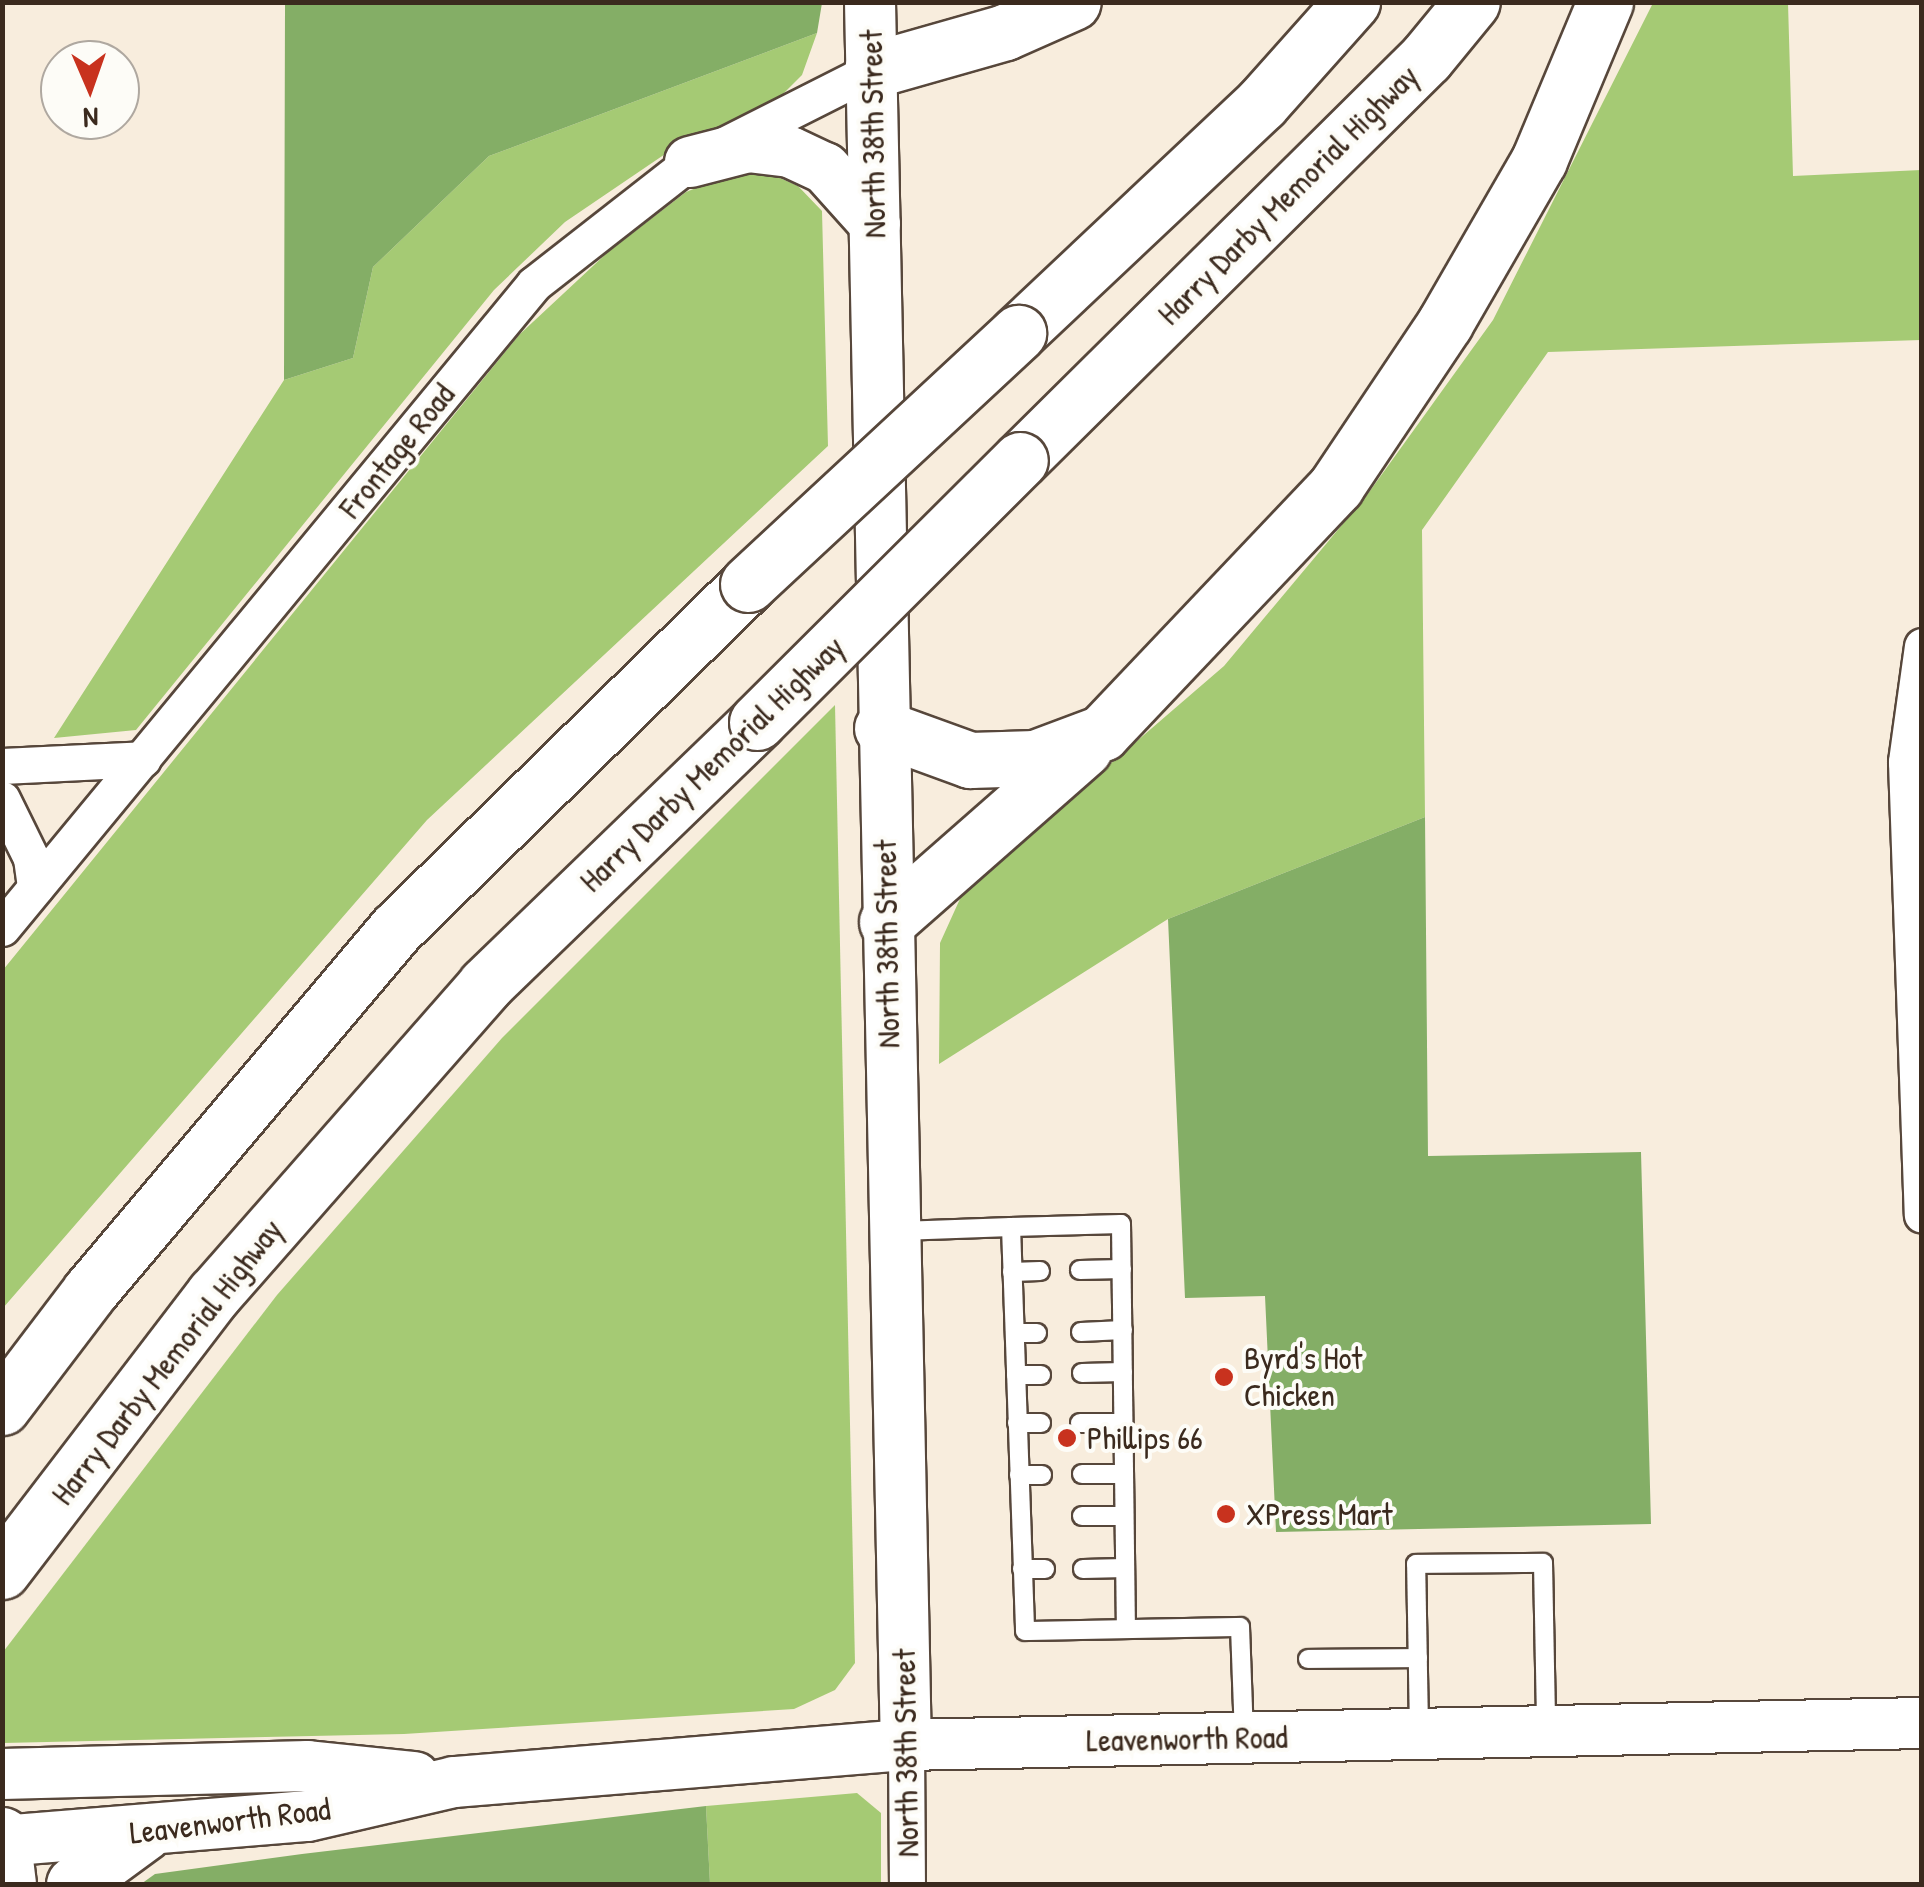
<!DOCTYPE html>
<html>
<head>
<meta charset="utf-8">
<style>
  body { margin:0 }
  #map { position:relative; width:1924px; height:1887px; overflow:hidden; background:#f8eddd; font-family:"Patrick Hand",sans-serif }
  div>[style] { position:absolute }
  .green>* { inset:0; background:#a5ca74 }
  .forest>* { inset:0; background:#84ae66 }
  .roads { filter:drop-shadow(2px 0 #57473b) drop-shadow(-2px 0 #57473b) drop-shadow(0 2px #57473b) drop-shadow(0 -2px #57473b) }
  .lane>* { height:18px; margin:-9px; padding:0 9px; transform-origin:9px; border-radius:9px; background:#fff }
  .street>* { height:35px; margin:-17.5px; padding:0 17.5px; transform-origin:17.5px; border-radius:17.5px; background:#fff }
  .secondary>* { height:50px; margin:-25px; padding:0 25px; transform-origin:25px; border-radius:25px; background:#fff }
  .highway>* { height:55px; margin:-27.5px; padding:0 27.5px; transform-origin:27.5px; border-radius:27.5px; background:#fff }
  .bridges { filter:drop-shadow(2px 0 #57473b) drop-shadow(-2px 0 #57473b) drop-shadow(0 2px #57473b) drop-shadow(0 -2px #57473b) }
  .highway-bridge>* { height:55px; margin:-27.5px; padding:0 27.5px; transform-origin:27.5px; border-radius:27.5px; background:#fff }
  .dots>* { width:28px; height:28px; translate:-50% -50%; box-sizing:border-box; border:5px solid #fdfcf7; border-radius:50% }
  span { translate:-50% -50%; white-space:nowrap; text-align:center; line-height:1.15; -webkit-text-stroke:8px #fdfcf7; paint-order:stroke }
  .street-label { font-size:32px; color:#3b2a1e }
  .poi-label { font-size:32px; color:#3b2a1e }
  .left { translate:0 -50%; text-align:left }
  .frame { position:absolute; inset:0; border:5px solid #3b2a1e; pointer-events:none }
  .north { position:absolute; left:40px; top:40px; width:100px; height:100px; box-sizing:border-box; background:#fdfcf7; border:2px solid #afa8a0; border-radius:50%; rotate:178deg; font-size:28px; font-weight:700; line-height:40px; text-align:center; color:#3b2a1e }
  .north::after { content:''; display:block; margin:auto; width:35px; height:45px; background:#c8321e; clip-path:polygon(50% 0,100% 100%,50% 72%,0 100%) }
</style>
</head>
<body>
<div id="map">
  <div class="green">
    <div style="clip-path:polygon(1653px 3px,1788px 3px,1793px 176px,1921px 170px,1921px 340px,1548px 352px,1422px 530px,1425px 817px,1168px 919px,939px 1064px,940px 943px,964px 890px,1224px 666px,1367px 495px,1493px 320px)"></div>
    <div style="clip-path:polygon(817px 33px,802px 75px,777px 100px,674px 148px,565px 222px,494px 290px,136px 730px,54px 738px,284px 380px,353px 358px,373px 267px,489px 156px)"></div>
    <div style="clip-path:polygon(733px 173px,771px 174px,798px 186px,822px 211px,828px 446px,427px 820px,3px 1308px,3px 970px,519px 335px,608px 252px,686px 192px)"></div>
    <div style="clip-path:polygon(835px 705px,855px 1663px,835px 1690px,794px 1709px,404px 1734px,3px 1743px,3px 1652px,277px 1295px,502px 1038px)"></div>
    <div style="clip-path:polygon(857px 1793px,881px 1813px,881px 1884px,710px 1884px,706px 1806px)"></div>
  </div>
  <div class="forest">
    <div style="clip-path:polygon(285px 3px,285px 2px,822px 3px,817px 33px,489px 156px,373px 267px,353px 358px,284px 380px)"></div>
    <div style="clip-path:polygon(1425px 817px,1428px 1156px,1641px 1152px,1651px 1524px,1276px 1532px,1265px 1296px,1185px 1298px,1168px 919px)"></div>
    <div style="clip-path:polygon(706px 1806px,710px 1884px,141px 1884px,155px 1874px,302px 1854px)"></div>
  </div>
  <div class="roads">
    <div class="lane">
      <div style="left:1011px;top:1227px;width:110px;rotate:-1.6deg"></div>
      <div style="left:1121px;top:1224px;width:405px;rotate:89.3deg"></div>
      <div style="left:900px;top:1231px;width:111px;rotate:-2.1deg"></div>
      <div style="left:1011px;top:1227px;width:404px;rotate:88deg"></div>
      <div style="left:1025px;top:1631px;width:215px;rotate:-1.1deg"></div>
      <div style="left:1240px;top:1627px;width:109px;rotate:87.9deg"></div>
      <div style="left:1080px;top:1270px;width:42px;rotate:-1.4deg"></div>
      <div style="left:1012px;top:1272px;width:28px;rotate:-2deg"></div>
      <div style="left:1081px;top:1332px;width:42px;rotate:-2.7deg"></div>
      <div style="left:1015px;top:1333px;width:22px"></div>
      <div style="left:1082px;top:1373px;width:41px;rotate:-1.4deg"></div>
      <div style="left:1016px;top:1375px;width:25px"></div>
      <div style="left:1017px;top:1423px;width:24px"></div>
      <div style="left:1080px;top:1423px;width:43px"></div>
      <div style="left:1082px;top:1474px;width:42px"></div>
      <div style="left:1019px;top:1475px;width:23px"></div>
      <div style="left:1082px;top:1516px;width:42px"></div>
      <div style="left:1022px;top:1569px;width:23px"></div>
      <div style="left:1083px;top:1569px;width:42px;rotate:-1.4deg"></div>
      <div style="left:1308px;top:1659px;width:110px;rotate:-0.5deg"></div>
      <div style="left:1419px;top:1729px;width:165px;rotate:-91deg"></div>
      <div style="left:1416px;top:1564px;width:127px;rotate:-0.5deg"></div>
      <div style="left:1543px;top:1563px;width:163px;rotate:88.9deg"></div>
    </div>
    <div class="street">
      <div style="left:1922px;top:646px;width:117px;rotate:97.9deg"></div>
      <div style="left:1906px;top:762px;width:453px;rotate:88deg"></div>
      <div style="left:2px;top:766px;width:141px;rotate:-2.8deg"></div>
      <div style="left:2px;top:799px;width:66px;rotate:63.8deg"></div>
      <div style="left:31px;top:858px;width:30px;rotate:82deg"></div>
      <div style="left:2px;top:928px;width:835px;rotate:-50.44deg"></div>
      <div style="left:534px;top:284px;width:198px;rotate:-38deg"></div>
      <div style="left:690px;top:162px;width:204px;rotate:-26.8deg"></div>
      <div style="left:906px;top:1745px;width:139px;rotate:89.6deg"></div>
    </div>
    <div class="secondary">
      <div style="left:870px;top:2px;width:1743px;rotate:88.82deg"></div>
      <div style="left:690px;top:162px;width:60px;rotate:-14.5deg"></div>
      <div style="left:748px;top:147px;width:42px;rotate:6.8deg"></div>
      <div style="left:790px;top:152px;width:38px;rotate:25deg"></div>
      <div style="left:825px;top:168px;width:75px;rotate:48.2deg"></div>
      <div style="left:2px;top:1774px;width:306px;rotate:-1.5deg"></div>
      <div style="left:308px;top:1766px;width:107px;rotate:5.9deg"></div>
      <div style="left:2px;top:1841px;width:307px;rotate:-4.7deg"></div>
      <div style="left:308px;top:1816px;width:150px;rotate:-13.1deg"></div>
      <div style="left:454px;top:1782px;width:454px;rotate:-4.7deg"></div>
      <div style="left:906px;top:1745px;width:1016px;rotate:-1.24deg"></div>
    </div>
    <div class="highway">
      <div style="left:872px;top:70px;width:138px;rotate:-15.9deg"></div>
      <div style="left:1005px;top:32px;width:74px;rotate:-23.8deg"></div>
      <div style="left:1018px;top:333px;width:334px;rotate:-43.3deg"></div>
      <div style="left:1261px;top:104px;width:137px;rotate:-48.3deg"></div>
      <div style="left:1020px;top:460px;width:571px;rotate:-44.72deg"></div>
      <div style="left:1426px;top:58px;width:72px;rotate:-50.6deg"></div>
      <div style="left:882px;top:728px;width:94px;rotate:20deg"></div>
      <div style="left:970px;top:760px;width:65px;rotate:-1.8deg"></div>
      <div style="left:1035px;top:758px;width:72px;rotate:-20.5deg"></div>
      <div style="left:1102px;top:733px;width:340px;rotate:-46.5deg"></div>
      <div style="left:1336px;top:486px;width:196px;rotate:-56.2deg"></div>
      <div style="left:1445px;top:323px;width:188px;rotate:-60deg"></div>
      <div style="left:1539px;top:160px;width:171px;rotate:-67.3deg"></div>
      <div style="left:887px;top:922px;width:262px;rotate:-41.3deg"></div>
      <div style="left:2px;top:1407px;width:146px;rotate:-52.8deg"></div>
      <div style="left:90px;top:1291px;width:474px;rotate:-49.8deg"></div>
      <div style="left:396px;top:929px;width:493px;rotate:-44.4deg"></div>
      <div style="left:2px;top:1571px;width:349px;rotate:-52.6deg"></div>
      <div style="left:214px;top:1294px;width:411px;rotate:-48.7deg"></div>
      <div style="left:485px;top:985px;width:378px;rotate:-44deg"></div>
      <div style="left:2px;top:1835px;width:49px;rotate:83deg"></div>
      <div style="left:74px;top:1884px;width:88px;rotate:-36.2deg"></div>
    </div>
  </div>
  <div class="bridges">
    <div class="highway-bridge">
      <div style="left:748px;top:584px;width:369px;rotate:-42.9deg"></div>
      <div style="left:757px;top:722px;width:371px;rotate:-44.9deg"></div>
    </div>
  </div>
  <div class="dots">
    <div style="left:1224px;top:1377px;background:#c8321e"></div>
    <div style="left:1067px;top:1438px;background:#c8321e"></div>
    <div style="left:1226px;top:1514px;background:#c8321e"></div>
  </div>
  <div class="street-label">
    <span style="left:873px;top:134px;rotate:-91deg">North 38th Street</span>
    <span style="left:1288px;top:195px;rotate:-45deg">Harry Darby Memorial Highway</span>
    <span style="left:397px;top:451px;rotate:-51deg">Frontage Road</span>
    <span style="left:712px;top:764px;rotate:-44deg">Harry Darby Memorial Highway</span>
    <span style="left:887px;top:944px;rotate:-91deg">North 38th Street</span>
    <span style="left:167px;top:1362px;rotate:-52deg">Harry Darby Memorial Highway</span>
    <span style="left:1187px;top:1739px;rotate:-1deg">Leavenworth Road</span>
    <span style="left:906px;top:1753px;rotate:-91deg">North 38th Street</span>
    <span style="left:230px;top:1821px;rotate:-7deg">Leavenworth Road</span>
  </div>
  <div class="poi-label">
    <span class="left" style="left:1244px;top:1377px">Byrd's Hot<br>Chicken</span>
    <span class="left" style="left:1087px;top:1438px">Phillips 66</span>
    <span class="left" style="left:1246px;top:1514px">XPress Mart</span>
  </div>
  <div class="frame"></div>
  <div class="north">N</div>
</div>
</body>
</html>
